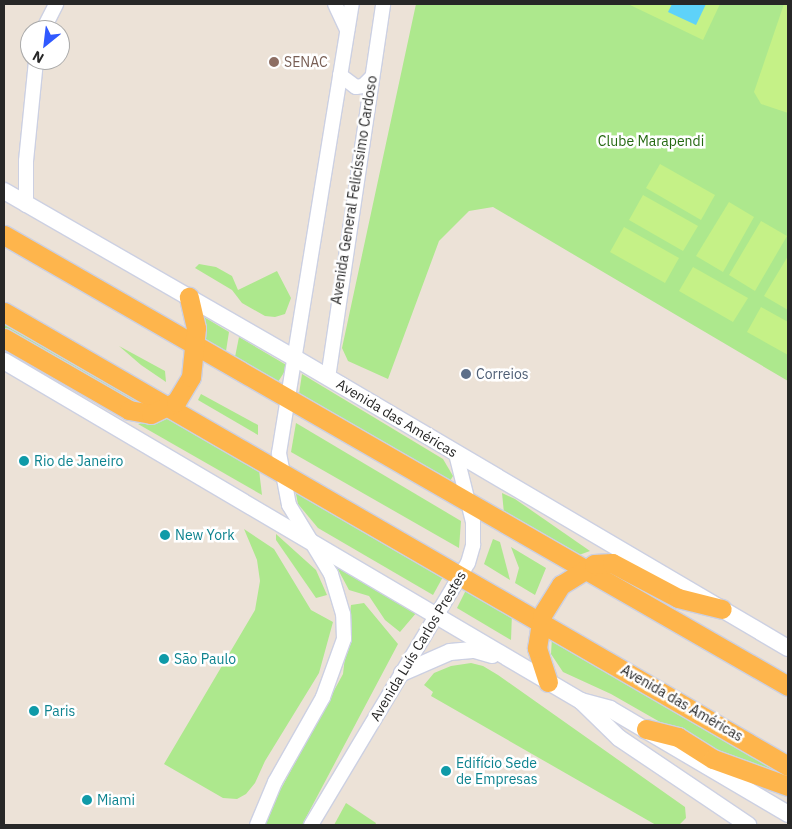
<!DOCTYPE html>
<html>
<head>
<meta charset="utf-8">
<style>
  body { margin:0 }
  #map { position:relative; width:792px; height:829px; overflow:hidden; background:#ece2d7; font-family:"IBM Plex Sans",sans-serif }
  div>[style] { position:absolute }
  .green>* { inset:0; background:#ade88d }
  .pitch>* { inset:0; background:#c5f187 }
  .water>* { inset:0; background:#5ed2f9 }
  .roads { filter:drop-shadow(1px 0 #ccd0e2) drop-shadow(-1px 0 #ccd0e2) drop-shadow(0 1px #ccd0e2) drop-shadow(0 -1px #ccd0e2) }
  .tertiary>* { height:14px; margin:-7px; padding:0 7px; transform-origin:7px; border-radius:7px; background:#fff }
  .secondary>* { height:16px; margin:-8px; padding:0 8px; transform-origin:8px; border-radius:8px; background:#fff }
  .trunk>* { height:19px; margin:-9.5px; padding:0 9.5px; transform-origin:9.5px; border-radius:9.5px; background:#feb54c }
  .dots>* { width:14px; height:14px; translate:-50% -50%; box-sizing:border-box; border:2px solid #fff; border-radius:50% }
  span { translate:-50% -50%; white-space:nowrap; text-align:center; line-height:1.15; -webkit-text-stroke:5px #fff; paint-order:stroke }
  .education-label { font-size:14px; color:#785e54 }
  .left { translate:0 -50%; text-align:left }
  .park-label { font-size:14px; color:#256912 }
  .street-label { font-size:14px; color:#272727 }
  .service-label { font-size:14px; color:#4e5e75 }
  .culture-label { font-size:14px; color:#0d838f }
  .frame { position:absolute; inset:0; border:5px solid #272727; pointer-events:none }
  .north { position:absolute; left:20px; top:20px; width:50px; height:50px; box-sizing:border-box; background:#fff; border:1px solid #a9a9a9; border-radius:50%; rotate:209deg; font-size:14px; font-weight:700; line-height:20px; text-align:center; color:#272727 }
  .north::after { content:''; display:block; margin:auto; width:18px; height:22px; background:#3059ff; clip-path:polygon(50% 0,100% 100%,50% 72%,0 100%) }
</style>
</head>
<body>
<div id="map">
  <div class="green">
    <div style="clip-path:polygon(416px 4px,788px 4px,788px 381px,493px 207px,469px 211px,439px 241px,388px 379px,348px 361px,342px 348px)"></div>
    <div style="clip-path:polygon(199px 264px,216px 267px,232px 276px,238px 290px,277px 271px,291px 298px,285px 314px,275px 317px,265px 316px,242px 303px,232px 290px,195px 268px)"></div>
    <div style="clip-path:polygon(204px 317px,229px 332px,226px 351px,199px 336px)"></div>
    <div style="clip-path:polygon(4px 322px,142px 402px,132px 401px,4px 330px)"></div>
    <div style="clip-path:polygon(239px 337px,288px 366px,278px 382px,235px 357px)"></div>
    <div style="clip-path:polygon(119px 346px,165px 371px,166px 382px,141px 365px)"></div>
    <div style="clip-path:polygon(302px 374px,443px 459px,453px 476px,450px 481px,299px 394px)"></div>
    <div style="clip-path:polygon(201px 394px,258px 425px,258px 435px,198px 400px)"></div>
    <div style="clip-path:polygon(170px 416px,259px 470px,262px 495px,138px 424px)"></div>
    <div style="clip-path:polygon(296px 423px,461px 521px,459px 548px,291px 452px)"></div>
    <div style="clip-path:polygon(295px 489px,444px 575px,433px 595px,318px 528px,298px 504px)"></div>
    <div style="clip-path:polygon(502px 493px,515px 499px,590px 551px,579px 555px,504px 513px)"></div>
    <div style="clip-path:polygon(244px 529px,274px 549px,311px 610px,333px 622px,319px 673px,265px 761px,255px 783px,246px 794px,237px 799px,223px 798px,164px 764px,255px 610px,260px 581px,257px 560px)"></div>
    <div style="clip-path:polygon(276px 534px,316px 570px,327px 595px,316px 598px,276px 540px)"></div>
    <div style="clip-path:polygon(493px 539px,500px 542px,510px 580px,484px 564px)"></div>
    <div style="clip-path:polygon(511px 547px,546px 568px,535px 595px,515px 583px,519px 568px)"></div>
    <div style="clip-path:polygon(334px 562px,417px 612px,400px 632px,385px 620px,369px 596px,349px 590px)"></div>
    <div style="clip-path:polygon(467px 588px,512px 613px,511px 640px,457px 608px)"></div>
    <div style="clip-path:polygon(364px 603px,398px 644px,302px 825px,265px 825px,276px 798px,343px 674px,351px 605px)"></div>
    <div style="clip-path:polygon(552px 637px,740px 746px,786px 775px,716px 754px,611px 694px,563px 672px,551px 654px)"></div>
    <div style="clip-path:polygon(471px 663px,483px 666px,498px 675px,685px 807px,686px 818px,679px 825px,656px 825px,431px 696px,433px 692px,424px 685px,434px 673px,451px 666px)"></div>
    <div style="clip-path:polygon(346px 803px,376px 823px,375px 825px,334px 825px)"></div>
  </div>
  <div class="pitch">
    <div style="clip-path:polygon(628px 4px,720px 4px,703px 40px)"></div>
    <div style="clip-path:polygon(784px 4px,788px 4px,788px 113px,761px 104px,754px 92px)"></div>
    <div style="clip-path:polygon(660px 164px,715px 195px,701px 220px,646px 188px)"></div>
    <div style="clip-path:polygon(643px 195px,698px 226px,683px 251px,629px 220px)"></div>
    <div style="clip-path:polygon(729px 202px,754px 217px,723px 272px,696px 256px)"></div>
    <div style="clip-path:polygon(761px 221px,787px 236px,755px 291px,729px 275px)"></div>
    <div style="clip-path:polygon(624px 227px,679px 258px,665px 283px,610px 252px)"></div>
    <div style="clip-path:polygon(788px 256px,788px 310px,764px 296px)"></div>
    <div style="clip-path:polygon(693px 267px,748px 298px,733px 322px,679px 291px)"></div>
    <div style="clip-path:polygon(761px 307px,788px 322px,788px 355px,747px 332px)"></div>
  </div>
  <div class="water">
    <div style="clip-path:polygon(672px 4px,706px 4px,696px 25px,668px 12px)"></div>
  </div>
  <div class="roads">
    <div class="tertiary">
      <div style="left:335px;top:4px;width:29px;rotate:65deg"></div>
      <div style="left:43px;top:30px;width:29px;rotate:-63deg"></div>
      <div style="left:340px;top:75px;width:20px;rotate:37deg"></div>
      <div style="left:356px;top:87px;width:7px;rotate:-8deg"></div>
      <div style="left:363px;top:86px;width:11px;rotate:-45deg"></div>
      <div style="left:26px;top:205px;width:44px;rotate:-90deg"></div>
      <div style="left:26px;top:161px;width:101px;rotate:-84.3deg"></div>
      <div style="left:328px;top:378px;width:378px;rotate:-81.6deg"></div>
      <div style="left:257px;top:825px;width:47px;rotate:-67.3deg"></div>
      <div style="left:275px;top:782px;width:98px;rotate:-60.5deg"></div>
      <div style="left:323px;top:697px;width:62px;rotate:-70.1deg"></div>
      <div style="left:344px;top:639px;width:25px;rotate:-92deg"></div>
      <div style="left:343px;top:614px;width:42px;rotate:-106.7deg"></div>
      <div style="left:331px;top:574px;width:81px;rotate:-121.3deg"></div>
      <div style="left:289px;top:505px;width:53px;rotate:-100.9deg"></div>
      <div style="left:279px;top:453px;width:455px;rotate:-80.8deg"></div>
      <div style="left:311px;top:825px;width:305px;rotate:-59.1deg"></div>
      <div style="left:468px;top:563px;width:19px;rotate:-74deg"></div>
      <div style="left:473px;top:545px;width:23px;rotate:-90deg"></div>
      <div style="left:473px;top:522px;width:70px;rotate:-104deg"></div>
    </div>
    <div class="secondary">
      <div style="left:4px;top:191px;width:336px;rotate:29.9deg"></div>
      <div style="left:295px;top:358px;width:572px;rotate:30.47deg"></div>
      <div style="left:4px;top:361px;width:670px;rotate:30.51deg"></div>
      <div style="left:581px;top:701px;width:53px;rotate:44.2deg"></div>
      <div style="left:619px;top:738px;width:156px;rotate:34deg"></div>
      <div style="left:402px;top:673px;width:52px;rotate:-23.6deg"></div>
      <div style="left:450px;top:652px;width:25px;rotate:-5deg"></div>
      <div style="left:475px;top:650px;width:18px;rotate:16deg"></div>
      <div style="left:581px;top:701px;width:30px;rotate:15deg"></div>
      <div style="left:610px;top:709px;width:207px;rotate:30.5deg"></div>
    </div>
    <div class="trunk">
      <div style="left:4px;top:235px;width:904px;rotate:29.91deg"></div>
      <div style="left:4px;top:312px;width:906px;rotate:30.07deg"></div>
      <div style="left:4px;top:338px;width:144px;rotate:29.9deg"></div>
      <div style="left:129px;top:410px;width:22px;rotate:10deg"></div>
      <div style="left:151px;top:414px;width:28px;rotate:-26deg"></div>
      <div style="left:176px;top:402px;width:29px;rotate:-59deg"></div>
      <div style="left:191px;top:377px;width:49px;rotate:-84.2deg"></div>
      <div style="left:196px;top:328px;width:32px;rotate:-103deg"></div>
      <div style="left:548px;top:682px;width:36px;rotate:-108deg"></div>
      <div style="left:537px;top:648px;width:33px;rotate:-81deg"></div>
      <div style="left:542px;top:615px;width:36px;rotate:-58deg"></div>
      <div style="left:561px;top:585px;width:39px;rotate:-32deg"></div>
      <div style="left:594px;top:564px;width:18px;rotate:-3deg"></div>
      <div style="left:612px;top:563px;width:75px;rotate:27.9deg"></div>
      <div style="left:678px;top:598px;width:45px;rotate:14deg"></div>
      <div style="left:646px;top:729px;width:33px;rotate:14deg"></div>
      <div style="left:678px;top:737px;width:41px;rotate:32.2deg"></div>
      <div style="left:713px;top:759px;width:80px;rotate:19.8deg"></div>
    </div>
  </div>
  <div class="dots">
    <div style="left:274px;top:62px;background:#8d6e63"></div>
    <div style="left:466px;top:374px;background:#5c6f8a"></div>
    <div style="left:24px;top:461px;background:#0f9aa8"></div>
    <div style="left:165px;top:535px;background:#0f9aa8"></div>
    <div style="left:164px;top:659px;background:#0f9aa8"></div>
    <div style="left:34px;top:711px;background:#0f9aa8"></div>
    <div style="left:446px;top:771px;background:#0f9aa8"></div>
    <div style="left:87px;top:800px;background:#0f9aa8"></div>
  </div>
  <div class="education-label">
    <span class="left" style="left:284px;top:62px">SENAC</span>
  </div>
  <div class="park-label">
    <span style="left:651px;top:141px">Clube Marapendi</span>
  </div>
  <div class="street-label">
    <span style="left:354px;top:190px;rotate:-81deg">Avenida General Felicíssimo Cardoso</span>
    <span style="left:397px;top:418px;rotate:31deg">Avenida das Américas</span>
    <span style="left:418px;top:646px;rotate:-59deg">Avenida Luís Carlos Prestes</span>
    <span style="left:682px;top:703px;rotate:30deg">Avenida das Américas</span>
  </div>
  <div class="service-label">
    <span class="left" style="left:476px;top:374px">Correios</span>
  </div>
  <div class="culture-label">
    <span class="left" style="left:34px;top:461px">Rio de Janeiro</span>
    <span class="left" style="left:175px;top:535px">New York</span>
    <span class="left" style="left:174px;top:659px">São Paulo</span>
    <span class="left" style="left:44px;top:711px">Paris</span>
    <span class="left" style="left:456px;top:771px">Edifício Sede<br>de Empresas</span>
    <span class="left" style="left:97px;top:800px">Miami</span>
  </div>
  <div class="frame"></div>
  <div class="north">N</div>
</div>
</body>
</html>
